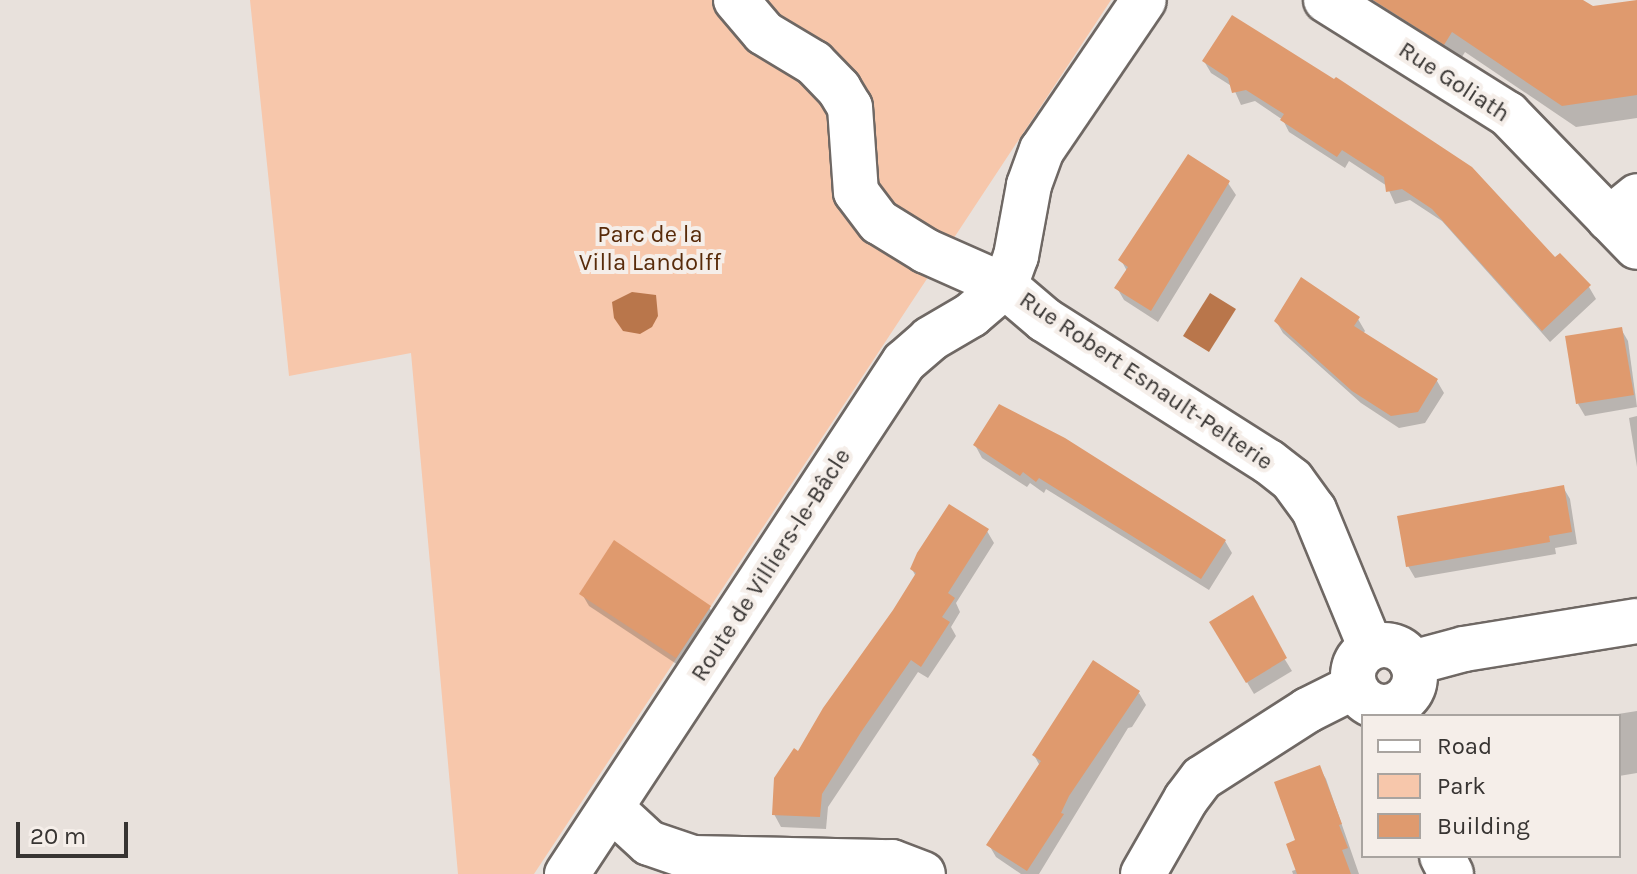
<!DOCTYPE html>
<html>
<head>
<meta charset="utf-8">
<style>
  body { margin:0 }
  #map { position:relative; width:1637px; height:874px; overflow:hidden; background:#e8e1dc; font-family:Karla,sans-serif }
  div>[style] { position:absolute }
  .green>* { inset:0; background:#f7c7ab }
  .water>* { inset:0; background:#b9764b }
  .shadow>* { inset:0; background:#0003 }
  .building>* { inset:0; background:#df9a6e }
  .roads { filter:drop-shadow(2px 0 #6f6864) drop-shadow(-2px 0 #6f6864) drop-shadow(0 2px #6f6864) drop-shadow(0 -2px #6f6864) }
  .minor>* { height:44px; margin:-22px; padding:0 22px; transform-origin:22px; border-radius:22px; background:#fff }
  .minor>.ring { margin:-22px; padding:0; box-sizing:content-box; background:none; border:44px solid #fff; border-radius:50% }
  span { translate:-50% -50%; white-space:nowrap; text-align:center; line-height:1.15; -webkit-text-stroke:8px #f5eee9; paint-order:stroke }
  .street-label { font-size:24px; color:#373432 }
  .park-label { font-size:24px; color:#582b0a }
  .legend { position:absolute; left:1361px; top:714px; width:260px; height:144px; box-sizing:border-box; background:#f5eee9; border:2px solid #a9a4a0; margin:0; padding:10px 14px; list-style:none; font-size:24px; color:#373432 }
  .legend li { display:flex; align-items:center; gap:16px; height:40px }
  .legend b { width:40px; border:2px solid #a9a4a0 }
  .scale { position:absolute; left:16px; top:822px; width:112px; height:36px; box-sizing:border-box; border:4px solid #373432; border-top:0; padding-left:10px; font-size:24px; line-height:28px; white-space:nowrap; color:#373432; -webkit-text-stroke:6px #f5eee9; paint-order:stroke }
</style>
</head>
<body>
<div id="map">
  <div class="green">
    <div style="clip-path:polygon(250px 0,1111px 0,534px 874px,458px 874px,411px 353px,289px 376px)"></div>
  </div>
  <div class="water">
    <div style="clip-path:polygon(632px 292px,656px 295px,658px 316px,652px 327px,640px 334px,623px 331px,614px 318px,612px 302px)"></div>
    <div style="clip-path:polygon(1210px 293px,1236px 309px,1209px 352px,1183px 336px)"></div>
  </div>
  <div class="shadow">
    <div style="clip-path:polygon(1361px 0,1579px 0,1592px 8px,1637px 1px,1637px 118px,1576px 127px,1465px 52px,1457px 65px)"></div>
    <div style="clip-path:polygon(1204px 61px,1555px 260px,1589px 287px,1596px 299px,1550px 342px,1442px 221px,1410px 200px,1395px 204px,1387px 186px,1349px 161px,1345px 168px,1289px 132px,1283px 120px,1255px 101px,1241px 105px,1233px 87px,1211px 73px)"></div>
    <div style="clip-path:polygon(1228px 183px,1236px 195px,1158px 322px,1124px 300px,1117px 288px,1127px 271px,1121px 260px)"></div>
    <div style="clip-path:polygon(1358px 319px,1365px 331px,1363px 334px,1437px 381px,1444px 393px,1425px 423px,1399px 428px,1361px 403px,1283px 333px,1276px 321px)"></div>
    <div style="clip-path:polygon(1621px 329px,1628px 341px,1637px 407px,1585px 416px,1578px 404px)"></div>
    <div style="clip-path:polygon(1637px 416px,1637px 467px,1629px 418px)"></div>
    <div style="clip-path:polygon(975px 445px,1225px 541px,1232px 553px,1209px 590px,1046px 489px,1044px 493px,1030px 483px,1027px 487px,982px 458px)"></div>
    <div style="clip-path:polygon(1563px 487px,1570px 499px,1577px 544px,1555px 548px,1556px 554px,1415px 578px,1408px 566px)"></div>
    <div style="clip-path:polygon(987px 531px,994px 543px,956px 603px,960px 612px,951px 627px,956px 636px,928px 678px,918px 672px,828px 807px,826px 829px,781px 827px,774px 814px,799px 754px,916px 577px,912px 569px)"></div>
    <div style="clip-path:polygon(582px 594px,709px 607px,716px 619px,684px 669px,589px 606px)"></div>
    <div style="clip-path:polygon(1212px 623px,1271px 637px,1292px 671px,1254px 694px)"></div>
    <div style="clip-path:polygon(1139px 693px,1146px 705px,1132px 727px,1128px 728px,1039px 874px,1021px 874px,996px 857px,989px 845px,1040px 766px,1034px 755px)"></div>
    <div style="clip-path:polygon(1637px 711px,1637px 773px,1619px 776px,1618px 714px)"></div>
    <div style="clip-path:polygon(1319px 767px,1326px 779px,1359px 874px,1293px 874px,1292px 871px,1298px 869px,1298px 842px)"></div>
  </div>
  <div class="building">
    <div style="clip-path:polygon(1373px 0,1583px 0,1593px 6px,1637px 0,1637px 95px,1562px 106px,1452px 32px,1444px 45px)"></div>
    <div style="clip-path:polygon(1232px 15px,1334px 79px,1336px 77px,1472px 167px,1555px 257px,1560px 253px,1591px 285px,1542px 331px,1432px 209px,1402px 189px,1386px 192px,1384px 177px,1342px 150px,1337px 157px,1280px 120px,1284px 114px,1246px 90px,1232px 93px,1228px 78px,1202px 61px)"></div>
    <div style="clip-path:polygon(1188px 154px,1230px 181px,1151px 311px,1114px 288px,1128px 267px,1118px 260px)"></div>
    <div style="clip-path:polygon(1301px 277px,1360px 317px,1354px 326px,1438px 379px,1418px 412px,1391px 416px,1352px 391px,1274px 321px)"></div>
    <div style="clip-path:polygon(1622px 327px,1634px 395px,1576px 404px,1565px 336px)"></div>
    <div style="clip-path:polygon(999px 404px,1065px 438px,1226px 540px,1201px 579px,1039px 478px,1036px 482px,1023px 472px,1020px 476px,973px 445px)"></div>
    <div style="clip-path:polygon(1564px 485px,1572px 532px,1549px 536px,1550px 542px,1406px 567px,1397px 516px)"></div>
    <div style="clip-path:polygon(949px 504px,989px 529px,948px 593px,955px 598px,942px 617px,950px 622px,921px 667px,911px 660px,861px 732px,822px 794px,820px 817px,772px 815px,774px 778px,794px 748px,798px 751px,823px 708px,893px 610px,916px 573px,910px 569px,917px 553px)"></div>
    <div style="clip-path:polygon(614px 540px,711px 606px,676px 658px,579px 594px)"></div>
    <div style="clip-path:polygon(1253px 595px,1287px 658px,1246px 683px,1209px 622px)"></div>
    <div style="clip-path:polygon(1093px 660px,1140px 691px,1069px 796px,1061px 813px,1064px 814px,1027px 871px,986px 845px,1041px 761px,1032px 755px)"></div>
    <div style="clip-path:polygon(1320px 765px,1342px 824px,1339px 825px,1348px 848px,1342px 850px,1351px 874px,1297px 874px,1286px 844px,1295px 840px,1274px 782px)"></div>
  </div>
  <div class="roads">
    <div class="minor">
      <div style="left:736px;top:0;width:43px;rotate:49.7deg"></div>
      <div style="left:764px;top:33px;width:58px;rotate:31deg"></div>
      <div style="left:814px;top:63px;width:36px;rotate:46deg"></div>
      <div style="left:839px;top:89px;width:21px;rotate:59deg"></div>
      <div style="left:850px;top:107px;width:85px;rotate:86deg"></div>
      <div style="left:856px;top:192px;width:38px;rotate:53deg"></div>
      <div style="left:879px;top:222px;width:55px;rotate:31.7deg"></div>
      <div style="left:926px;top:251px;width:86px;rotate:23.9deg"></div>
      <div style="left:1005px;top:286px;width:52px;rotate:40.4deg"></div>
      <div style="left:1045px;top:320px;width:265px;rotate:32.4deg"></div>
      <div style="left:1269px;top:462px;width:29px;rotate:38deg"></div>
      <div style="left:1292px;top:480px;width:37px;rotate:54deg"></div>
      <div style="left:1314px;top:510px;width:149px;rotate:67.6deg"></div>
      <div style="left:1326px;top:0;width:215px;rotate:32.1deg"></div>
      <div style="left:1508px;top:114px;width:185px;rotate:45.9deg"></div>
      <div style="left:1609px;top:219px;width:36px;rotate:-39deg"></div>
      <div class="ring" style="left:1353px;top:645px;width:18px;height:18px"></div>
      <div style="left:1412px;top:663px;width:54px;rotate:-15.1deg"></div>
      <div style="left:1464px;top:649px;width:175px;rotate:-9.2deg"></div>
      <div style="left:612px;top:809px;width:50px;rotate:42.6deg"></div>
      <div style="left:649px;top:843px;width:46px;rotate:18.8deg"></div>
      <div style="left:693px;top:858px;width:199px;rotate:1.2deg"></div>
      <div style="left:892px;top:862px;width:33px;rotate:21deg"></div>
      <div style="left:1442px;top:856px;width:20px;rotate:63deg"></div>
      <div style="left:567px;top:874px;width:613px;rotate:-56.65deg"></div>
      <div style="left:904px;top:362px;width:35px;rotate:-41deg"></div>
      <div style="left:930px;top:339px;width:48px;rotate:-30.3deg"></div>
      <div style="left:971px;top:315px;width:45px;rotate:-40.5deg"></div>
      <div style="left:1005px;top:286px;width:32px;rotate:-70deg"></div>
      <div style="left:1016px;top:256px;width:72px;rotate:-79.6deg"></div>
      <div style="left:1029px;top:185px;width:37px;rotate:-70deg"></div>
      <div style="left:1042px;top:150px;width:181px;rotate:-55.8deg"></div>
      <div style="left:1143px;top:874px;width:86px;rotate:-60.2deg"></div>
      <div style="left:1186px;top:799px;width:26px;rotate:-53deg"></div>
      <div style="left:1202px;top:778px;width:126px;rotate:-32.7deg"></div>
      <div style="left:1308px;top:710px;width:51px;rotate:-26.6deg"></div>
    </div>
  </div>
  <div class="street-label">
    <span style="left:1454px;top:82px;rotate:33deg">Rue Goliath</span>
    <span style="left:1146px;top:381px;rotate:34deg">Rue Robert Esnault-Pelterie</span>
    <span style="left:771px;top:565px;rotate:-57deg">Route de Villiers-le-Bâcle</span>
  </div>
  <div class="park-label">
    <span style="left:650px;top:249px">Parc de la<br>Villa Landolff</span>
  </div>
  <ul class="legend">
  <li><b style="height:10px;background:#fff"></b>Road</li>
  <li><b style="height:22px;background:#f7c7ab"></b>Park</li>
  <li><b style="height:22px;background:#df9a6e"></b>Building</li>
  </ul>
  <div class="scale">20 m</div>
</div>
</body>
</html>
